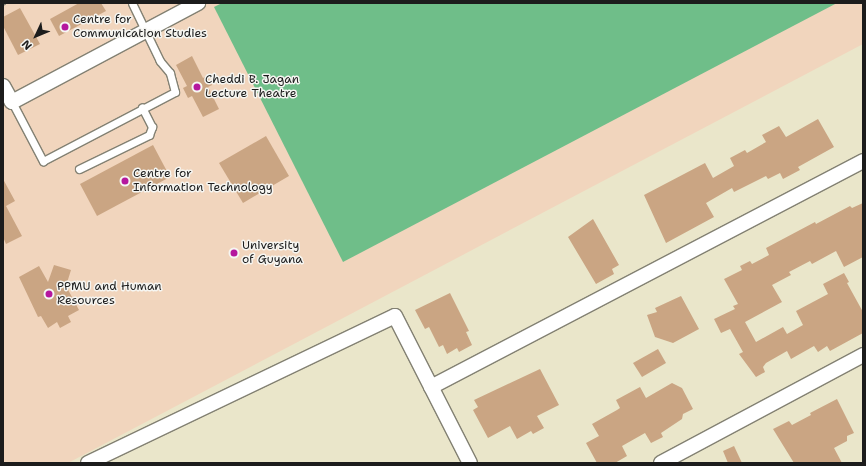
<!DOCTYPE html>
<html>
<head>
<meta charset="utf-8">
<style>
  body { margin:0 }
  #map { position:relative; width:866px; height:466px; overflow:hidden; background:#eae6ca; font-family:"Shantell Sans",sans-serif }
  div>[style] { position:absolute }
  .built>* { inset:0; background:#f1d5bd }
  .forest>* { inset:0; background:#6fbe89 }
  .building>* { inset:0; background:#caa583 }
  .path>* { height:2px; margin-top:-1px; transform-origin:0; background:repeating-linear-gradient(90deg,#838173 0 3px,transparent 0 6px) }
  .roads { filter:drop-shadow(1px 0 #838173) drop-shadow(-1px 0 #838173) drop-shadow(0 1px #838173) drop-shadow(0 -1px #838173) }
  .lane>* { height:7px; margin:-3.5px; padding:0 3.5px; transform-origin:3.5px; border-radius:3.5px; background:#fff }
  .street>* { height:14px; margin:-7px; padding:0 7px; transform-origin:7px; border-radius:7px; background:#fff }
  .dots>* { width:11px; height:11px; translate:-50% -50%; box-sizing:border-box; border:2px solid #f6f6f2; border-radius:50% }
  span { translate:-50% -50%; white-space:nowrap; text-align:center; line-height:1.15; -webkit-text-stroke:3px #f6f6f2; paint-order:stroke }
  .poi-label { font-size:12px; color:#1c1c1c }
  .left { translate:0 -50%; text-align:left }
  .frame { position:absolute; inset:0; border:4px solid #1c1c1c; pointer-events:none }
  .north { position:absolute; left:16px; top:16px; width:40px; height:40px; -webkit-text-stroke:3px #f6f6f2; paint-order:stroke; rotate:226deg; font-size:11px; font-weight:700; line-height:16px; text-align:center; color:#1c1c1c }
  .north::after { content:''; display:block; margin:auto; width:14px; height:18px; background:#1c1c1c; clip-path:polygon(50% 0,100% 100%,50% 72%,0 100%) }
</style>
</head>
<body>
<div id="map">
  <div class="built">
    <div style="clip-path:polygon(3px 3px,863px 3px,863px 44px,68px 463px,3px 463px)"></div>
  </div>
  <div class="forest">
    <div style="clip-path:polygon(222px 3px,837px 3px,343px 262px,214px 7px)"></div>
  </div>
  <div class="building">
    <div style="clip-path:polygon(79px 3px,101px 3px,106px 11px,59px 36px,50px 19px)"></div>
    <div style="clip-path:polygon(20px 8px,40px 44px,18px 55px,3px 26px,3px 17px)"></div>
    <div style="clip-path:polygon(192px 56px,203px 78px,207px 76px,212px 85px,208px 87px,219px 109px,203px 117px,192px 96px,188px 98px,183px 88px,187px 86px,176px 65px)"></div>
    <div style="clip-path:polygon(818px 119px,834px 147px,798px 167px,800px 170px,783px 179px,780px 173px,768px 179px,766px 176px,734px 192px,732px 188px,706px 203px,714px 217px,666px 243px,644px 195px,705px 163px,713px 178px,734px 166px,730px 158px,745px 150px,747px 153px,766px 142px,762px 135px,779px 126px,786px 137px)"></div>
    <div style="clip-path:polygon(266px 136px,289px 176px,243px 203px,219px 163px)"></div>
    <div style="clip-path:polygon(153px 145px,170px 177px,97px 216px,80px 184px)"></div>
    <div style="clip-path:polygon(3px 179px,15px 201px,6px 206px,22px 236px,6px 244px,3px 237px)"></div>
    <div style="clip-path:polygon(863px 203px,863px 257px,844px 267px,836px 251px,812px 264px,810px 261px,789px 272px,791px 275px,772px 285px,782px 302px,745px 322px,756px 342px,783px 327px,787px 334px,803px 325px,796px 311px,828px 294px,823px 284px,844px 273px,849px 282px,847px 283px,863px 312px,863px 333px,830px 351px,827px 346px,818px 352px,814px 346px,791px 359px,787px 351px,766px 363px,763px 367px,765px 372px,756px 377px,739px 354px,743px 352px,730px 329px,721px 333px,714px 319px,735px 309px,733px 306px,738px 304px,724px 279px,742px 270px,740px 266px,750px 261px,752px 264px,769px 255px,766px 248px,815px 222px,816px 224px,850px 206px,852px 208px)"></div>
    <div style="clip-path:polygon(593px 219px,619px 265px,612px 269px,614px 274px,596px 284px,568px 237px)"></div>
    <div style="clip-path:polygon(54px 265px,71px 270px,66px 286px,79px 310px,68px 316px,71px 322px,60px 328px,57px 322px,48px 328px,41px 316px,38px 317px,19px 277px,39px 266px,48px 282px)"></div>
    <div style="clip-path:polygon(450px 293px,469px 331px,466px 332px,472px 345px,459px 352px,457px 348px,447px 354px,443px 345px,439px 347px,429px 327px,425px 329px,415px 310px)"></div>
    <div style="clip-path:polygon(681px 296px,699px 329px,673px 343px,655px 337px,647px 315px,657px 312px,655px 308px)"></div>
    <div style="clip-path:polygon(658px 349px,666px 363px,642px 377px,633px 363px)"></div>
    <div style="clip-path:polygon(540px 369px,559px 405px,537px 416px,544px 428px,533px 434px,531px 431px,517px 439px,510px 426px,488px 438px,473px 410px,478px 407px,474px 400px)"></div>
    <div style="clip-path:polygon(672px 383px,682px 388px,693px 409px,683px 414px,682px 419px,661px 433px,663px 437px,651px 443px,645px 433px,622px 446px,627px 456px,615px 463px,597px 463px,586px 443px,599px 436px,592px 424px,617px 410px,620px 408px,616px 400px,640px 387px,646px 398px)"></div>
    <div style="clip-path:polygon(837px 399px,854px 433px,847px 436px,847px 441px,834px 448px,842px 463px,794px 463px,773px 429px,789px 421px,792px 425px,811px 415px,810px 413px)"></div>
    <div style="clip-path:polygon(734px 446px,742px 463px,728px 463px,723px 451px)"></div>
  </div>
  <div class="path">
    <div style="left:3px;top:5px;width:4px;rotate:-27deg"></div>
  </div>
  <div class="roads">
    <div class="lane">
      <div style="left:12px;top:102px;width:67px;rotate:62.3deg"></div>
      <div style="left:43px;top:161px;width:149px;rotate:-27.6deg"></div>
      <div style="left:175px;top:92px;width:20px;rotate:-105deg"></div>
      <div style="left:170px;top:73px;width:16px;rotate:-130deg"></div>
      <div style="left:160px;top:61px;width:64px;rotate:-115.8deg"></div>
      <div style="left:79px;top:169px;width:78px;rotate:-25.9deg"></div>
      <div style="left:149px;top:135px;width:9px;rotate:-69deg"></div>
      <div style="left:152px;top:127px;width:22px;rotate:-117deg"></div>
    </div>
    <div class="street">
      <div style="left:3px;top:86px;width:18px;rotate:61deg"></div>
      <div style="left:12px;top:102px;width:211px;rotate:-28deg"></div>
      <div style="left:431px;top:387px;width:488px;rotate:-27.6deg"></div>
      <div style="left:88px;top:463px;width:340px;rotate:-25.6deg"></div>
      <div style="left:395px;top:316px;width:165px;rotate:63deg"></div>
      <div style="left:661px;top:463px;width:229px;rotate:-28.1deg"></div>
    </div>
  </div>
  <div class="dots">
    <div style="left:65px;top:27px;background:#b5179e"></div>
    <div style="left:197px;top:87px;background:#b5179e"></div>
    <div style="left:125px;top:181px;background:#b5179e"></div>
    <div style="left:234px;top:253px;background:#b5179e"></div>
    <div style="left:49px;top:294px;background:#b5179e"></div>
  </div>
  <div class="poi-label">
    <span class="left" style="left:73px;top:27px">Centre for<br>Communication Studies</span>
    <span class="left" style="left:205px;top:87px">Cheddi B. Jagan<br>Lecture Theatre</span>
    <span class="left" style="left:133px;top:181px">Centre for<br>Information Technology</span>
    <span class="left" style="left:242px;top:253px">University<br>of Guyana</span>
    <span class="left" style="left:57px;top:294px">PPMU and Human<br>Resources</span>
  </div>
  <div class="frame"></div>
  <div class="north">N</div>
</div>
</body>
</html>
